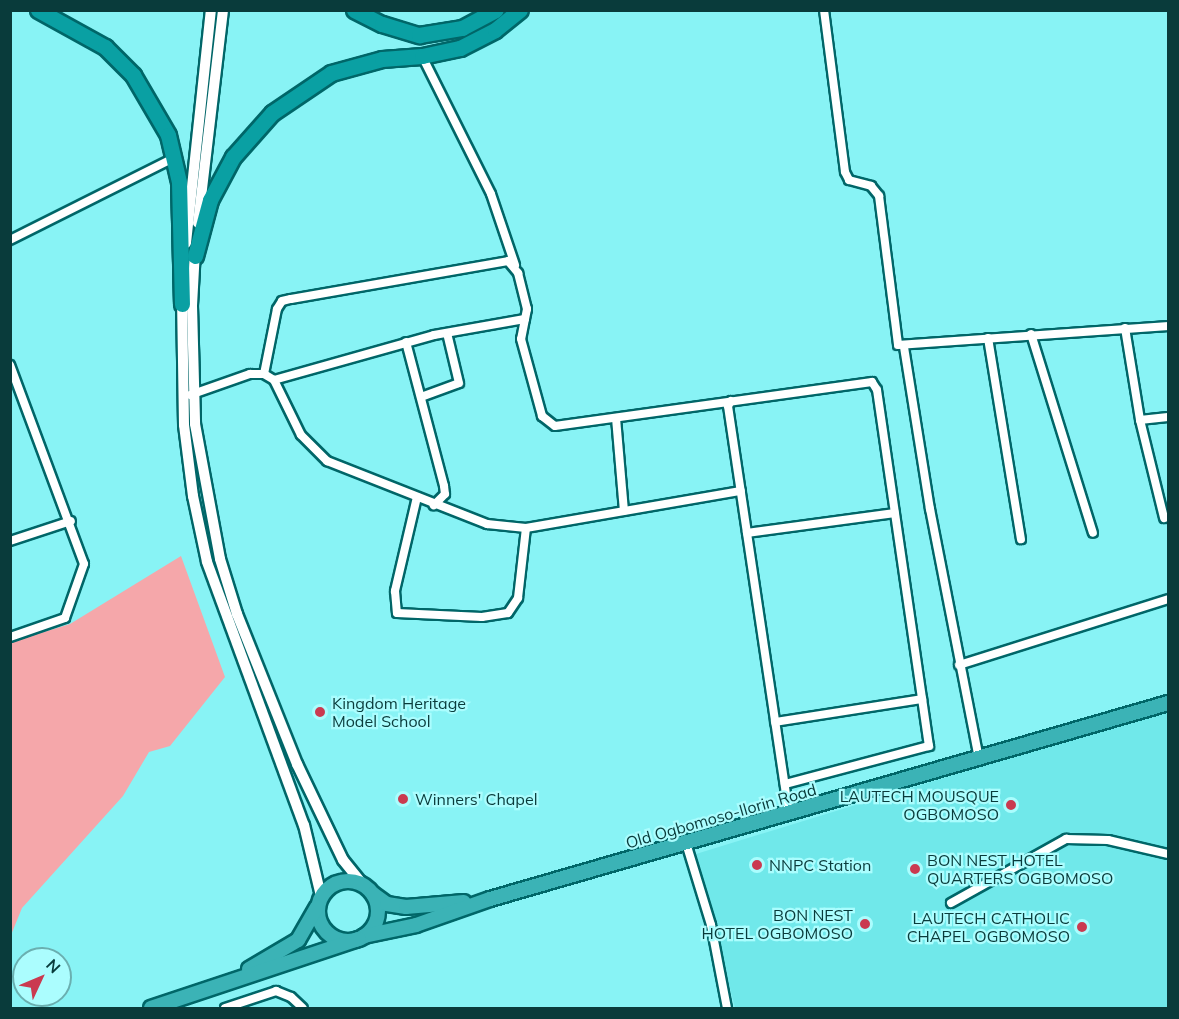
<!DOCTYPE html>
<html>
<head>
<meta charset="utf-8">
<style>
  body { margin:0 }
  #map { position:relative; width:1179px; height:1019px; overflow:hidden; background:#88f3f5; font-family:Mulish,sans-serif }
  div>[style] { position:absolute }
  .built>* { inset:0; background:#70e8ea }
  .green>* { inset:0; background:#f5a7aa }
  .roads { filter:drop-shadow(2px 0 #006668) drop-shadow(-2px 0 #006668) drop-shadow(0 2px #006668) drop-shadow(0 -2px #006668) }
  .minor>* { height:8px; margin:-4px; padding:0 4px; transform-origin:4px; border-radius:4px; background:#fff }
  .tertiary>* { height:10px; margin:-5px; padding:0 5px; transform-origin:5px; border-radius:5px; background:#fff }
  .trunk>* { height:14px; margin:-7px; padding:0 7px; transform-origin:7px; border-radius:7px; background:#3bb3b6 }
  .trunk>.ring { margin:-7px; padding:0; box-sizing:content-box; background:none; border:14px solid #3bb3b6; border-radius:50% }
  .motorway>* { height:15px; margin:-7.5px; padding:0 7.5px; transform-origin:7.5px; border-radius:7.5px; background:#0aa0a3 }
  .dots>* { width:16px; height:16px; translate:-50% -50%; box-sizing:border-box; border:3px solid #abfdfe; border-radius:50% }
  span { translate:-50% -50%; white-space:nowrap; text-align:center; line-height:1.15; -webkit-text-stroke:4.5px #abfdfe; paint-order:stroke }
  .poi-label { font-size:16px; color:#093b3b }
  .left { translate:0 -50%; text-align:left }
  .right { translate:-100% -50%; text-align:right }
  .street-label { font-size:16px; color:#093b3b }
  .frame { position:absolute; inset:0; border:12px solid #093b3b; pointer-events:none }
  .north { position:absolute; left:12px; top:947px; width:60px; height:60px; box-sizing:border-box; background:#abfdfe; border:2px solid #6aafb0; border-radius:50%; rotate:46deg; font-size:16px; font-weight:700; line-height:24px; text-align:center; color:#093b3b }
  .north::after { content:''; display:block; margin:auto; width:21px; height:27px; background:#ca3a50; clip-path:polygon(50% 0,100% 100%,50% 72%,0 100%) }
</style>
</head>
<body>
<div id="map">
  <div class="built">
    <div style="clip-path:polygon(1168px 709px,1168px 1008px,735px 1008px,696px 854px)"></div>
  </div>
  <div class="green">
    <div style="clip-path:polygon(181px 556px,225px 677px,170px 746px,149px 752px,123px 796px,22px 908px,11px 935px,11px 642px,70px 624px)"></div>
  </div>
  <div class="roads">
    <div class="minor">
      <div style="left:824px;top:10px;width:163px;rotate:82.6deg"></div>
      <div style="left:845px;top:172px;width:9px;rotate:63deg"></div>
      <div style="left:849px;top:180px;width:23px;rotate:15deg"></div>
      <div style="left:871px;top:186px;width:13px;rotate:51deg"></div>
      <div style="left:879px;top:196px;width:150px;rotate:82.7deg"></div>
      <div style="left:898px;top:345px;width:271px;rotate:-4deg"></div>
      <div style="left:422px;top:56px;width:154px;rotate:63.4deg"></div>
      <div style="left:491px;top:194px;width:75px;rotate:71.3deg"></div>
      <div style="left:10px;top:240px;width:183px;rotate:-26.6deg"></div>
      <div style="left:1125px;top:328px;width:93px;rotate:80.7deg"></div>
      <div style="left:1140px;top:420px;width:101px;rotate:76.2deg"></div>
      <div style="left:1031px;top:334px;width:208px;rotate:72.7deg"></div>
      <div style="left:988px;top:338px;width:204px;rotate:80.7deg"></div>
      <div style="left:406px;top:342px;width:149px;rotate:75.2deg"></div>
      <div style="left:444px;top:486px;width:8px;rotate:83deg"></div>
      <div style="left:445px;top:494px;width:16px;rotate:135deg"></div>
      <div style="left:904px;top:347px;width:164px;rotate:80.9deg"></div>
      <div style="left:930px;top:509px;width:255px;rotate:78.9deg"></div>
      <div style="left:10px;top:365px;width:212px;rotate:69.6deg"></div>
      <div style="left:84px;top:564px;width:57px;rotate:109.4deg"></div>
      <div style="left:65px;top:618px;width:58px;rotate:160.9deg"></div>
      <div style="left:264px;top:374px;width:66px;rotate:-78.7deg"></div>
      <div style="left:277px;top:309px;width:9px;rotate:-58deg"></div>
      <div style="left:282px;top:301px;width:9px;rotate:-13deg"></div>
      <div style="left:291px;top:299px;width:220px;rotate:-9.9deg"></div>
      <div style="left:508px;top:261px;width:16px;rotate:50deg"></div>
      <div style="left:518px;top:273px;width:37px;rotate:76deg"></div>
      <div style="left:527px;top:309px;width:10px;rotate:101deg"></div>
      <div style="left:274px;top:380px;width:61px;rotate:63.9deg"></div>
      <div style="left:301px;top:435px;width:37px;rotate:45deg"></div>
      <div style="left:327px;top:461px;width:172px;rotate:21.5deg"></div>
      <div style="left:487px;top:524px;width:39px;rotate:6deg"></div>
      <div style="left:526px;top:528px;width:218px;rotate:-9.8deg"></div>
      <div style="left:190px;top:395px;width:64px;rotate:-19.3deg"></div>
      <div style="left:250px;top:374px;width:14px"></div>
      <div style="left:264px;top:374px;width:12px;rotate:31deg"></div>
      <div style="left:274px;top:380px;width:166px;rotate:-15.7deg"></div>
      <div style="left:434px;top:335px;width:92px;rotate:-10deg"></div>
      <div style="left:525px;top:319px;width:20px;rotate:101deg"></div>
      <div style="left:521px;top:339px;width:80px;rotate:74.7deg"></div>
      <div style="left:542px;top:416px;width:16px;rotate:38deg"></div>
      <div style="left:555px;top:426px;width:320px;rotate:-7.9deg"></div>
      <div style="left:872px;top:382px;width:9px;rotate:58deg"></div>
      <div style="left:877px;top:390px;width:360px;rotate:81.7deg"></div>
      <div style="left:929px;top:746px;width:149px;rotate:165.2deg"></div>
      <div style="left:421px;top:397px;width:40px;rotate:-20.2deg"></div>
      <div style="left:459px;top:383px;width:51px;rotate:-103.5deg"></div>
      <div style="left:731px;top:401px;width:6px;rotate:121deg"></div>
      <div style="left:728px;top:406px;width:412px;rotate:81.5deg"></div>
      <div style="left:616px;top:418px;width:93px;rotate:85.1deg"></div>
      <div style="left:1140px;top:420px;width:28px;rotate:-6deg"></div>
      <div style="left:417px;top:497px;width:97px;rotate:103.2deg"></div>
      <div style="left:395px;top:591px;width:22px;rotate:85deg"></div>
      <div style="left:397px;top:613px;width:85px;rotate:2.7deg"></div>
      <div style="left:482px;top:617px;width:26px;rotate:-9deg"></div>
      <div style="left:508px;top:613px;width:18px;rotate:-56deg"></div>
      <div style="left:518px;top:598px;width:70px;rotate:-83.5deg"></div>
      <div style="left:747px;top:533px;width:149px;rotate:-7.7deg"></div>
      <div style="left:10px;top:541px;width:64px;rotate:-18.2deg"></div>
      <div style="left:959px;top:665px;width:219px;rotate:-17.5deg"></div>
      <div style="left:775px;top:722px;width:149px;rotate:-8.9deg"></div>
      <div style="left:686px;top:843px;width:86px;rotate:73deg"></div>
      <div style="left:711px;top:925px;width:85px;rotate:79.1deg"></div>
      <div style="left:951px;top:903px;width:132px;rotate:-29.1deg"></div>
      <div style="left:1066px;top:839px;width:42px;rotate:1.4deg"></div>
      <div style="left:1108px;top:840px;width:62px;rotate:13.1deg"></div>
      <div style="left:225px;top:1008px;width:54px;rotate:-18.4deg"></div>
      <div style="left:276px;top:991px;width:16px;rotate:22deg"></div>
      <div style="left:291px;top:997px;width:16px;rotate:43deg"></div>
    </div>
    <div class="tertiary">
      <div style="left:198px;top:223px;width:214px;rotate:-83.3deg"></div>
      <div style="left:186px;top:243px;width:234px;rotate:-83.9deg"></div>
      <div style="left:195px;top:250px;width:56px;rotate:93.1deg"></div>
      <div style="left:192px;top:306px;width:118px;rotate:88.5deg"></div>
      <div style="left:195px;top:424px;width:137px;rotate:79.5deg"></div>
      <div style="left:220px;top:559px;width:58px;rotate:72.8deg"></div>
      <div style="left:237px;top:614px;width:162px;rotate:68.2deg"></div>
      <div style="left:297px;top:764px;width:106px;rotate:64.4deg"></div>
      <div style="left:343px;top:860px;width:35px;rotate:51deg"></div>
      <div style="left:182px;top:297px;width:128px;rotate:89.1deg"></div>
      <div style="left:184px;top:425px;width:72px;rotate:82.8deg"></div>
      <div style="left:193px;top:496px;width:67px;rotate:78deg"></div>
      <div style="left:207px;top:562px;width:280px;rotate:69.8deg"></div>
      <div style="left:304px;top:825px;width:73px;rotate:76.5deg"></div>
    </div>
    <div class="trunk">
      <div class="ring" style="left:318px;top:881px;width:46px;height:46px"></div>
      <div style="left:373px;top:894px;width:17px;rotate:36deg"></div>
      <div style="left:387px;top:904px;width:19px;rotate:9deg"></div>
      <div style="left:406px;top:907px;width:58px;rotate:-4.9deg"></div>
      <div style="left:364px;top:936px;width:53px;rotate:-11.9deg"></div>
      <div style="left:416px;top:925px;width:78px;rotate:-19.4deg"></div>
      <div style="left:490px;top:899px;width:706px;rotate:-16.12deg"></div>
      <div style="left:249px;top:969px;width:57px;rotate:-30.6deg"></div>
      <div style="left:298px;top:940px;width:38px;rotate:-60deg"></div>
      <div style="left:151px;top:1008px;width:219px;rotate:-18.4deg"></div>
    </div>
    <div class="motorway">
      <div style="left:38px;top:10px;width:77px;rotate:28.9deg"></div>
      <div style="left:105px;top:47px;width:40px;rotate:45deg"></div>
      <div style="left:133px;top:75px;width:69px;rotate:59.7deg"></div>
      <div style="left:168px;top:135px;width:48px;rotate:76.8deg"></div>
      <div style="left:179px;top:182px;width:122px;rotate:88.6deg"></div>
      <div style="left:354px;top:10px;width:31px;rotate:27deg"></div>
      <div style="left:382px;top:24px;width:39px;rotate:17deg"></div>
      <div style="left:419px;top:35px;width:44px;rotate:-9.2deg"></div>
      <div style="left:462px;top:28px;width:38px;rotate:-28deg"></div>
      <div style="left:195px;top:256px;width:58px;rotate:-75deg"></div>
      <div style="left:210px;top:200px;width:49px;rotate:-61.9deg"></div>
      <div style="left:233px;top:157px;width:59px;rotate:-48.4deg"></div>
      <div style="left:272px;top:113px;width:71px;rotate:-34.1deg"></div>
      <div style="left:331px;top:73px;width:53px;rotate:-15.4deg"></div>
      <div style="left:382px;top:59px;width:40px;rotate:-4.3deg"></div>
      <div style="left:422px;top:56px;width:39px;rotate:-12deg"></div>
      <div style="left:460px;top:48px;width:39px;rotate:-27deg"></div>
      <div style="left:495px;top:30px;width:32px;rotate:-39deg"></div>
    </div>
  </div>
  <div class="dots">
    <div style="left:320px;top:712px;background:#ca3a50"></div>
    <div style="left:403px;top:799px;background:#ca3a50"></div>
    <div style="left:1011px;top:805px;background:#ca3a50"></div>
    <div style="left:757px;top:865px;background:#ca3a50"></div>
    <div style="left:915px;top:869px;background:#ca3a50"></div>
    <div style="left:865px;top:924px;background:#ca3a50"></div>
    <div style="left:1082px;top:927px;background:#ca3a50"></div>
  </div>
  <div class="poi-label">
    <span class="left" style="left:332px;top:712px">Kingdom Heritage<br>Model School</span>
    <span class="right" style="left:999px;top:805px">LAUTECH MOUSQUE<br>OGBOMOSO</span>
    <span class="left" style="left:415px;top:799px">Winners' Chapel</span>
    <span class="left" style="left:927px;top:869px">BON NEST HOTEL<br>QUARTERS OGBOMOSO</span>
    <span class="left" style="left:769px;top:865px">NNPC Station</span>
    <span class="right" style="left:853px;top:924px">BON NEST<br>HOTEL OGBOMOSO</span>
    <span class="right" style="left:1070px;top:927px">LAUTECH CATHOLIC<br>CHAPEL OGBOMOSO</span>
  </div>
  <div class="street-label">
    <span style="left:721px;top:816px;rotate:-16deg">Old Ogbomoso-Ilorin Road</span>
  </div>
  <div class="frame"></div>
  <div class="north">N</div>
</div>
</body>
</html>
